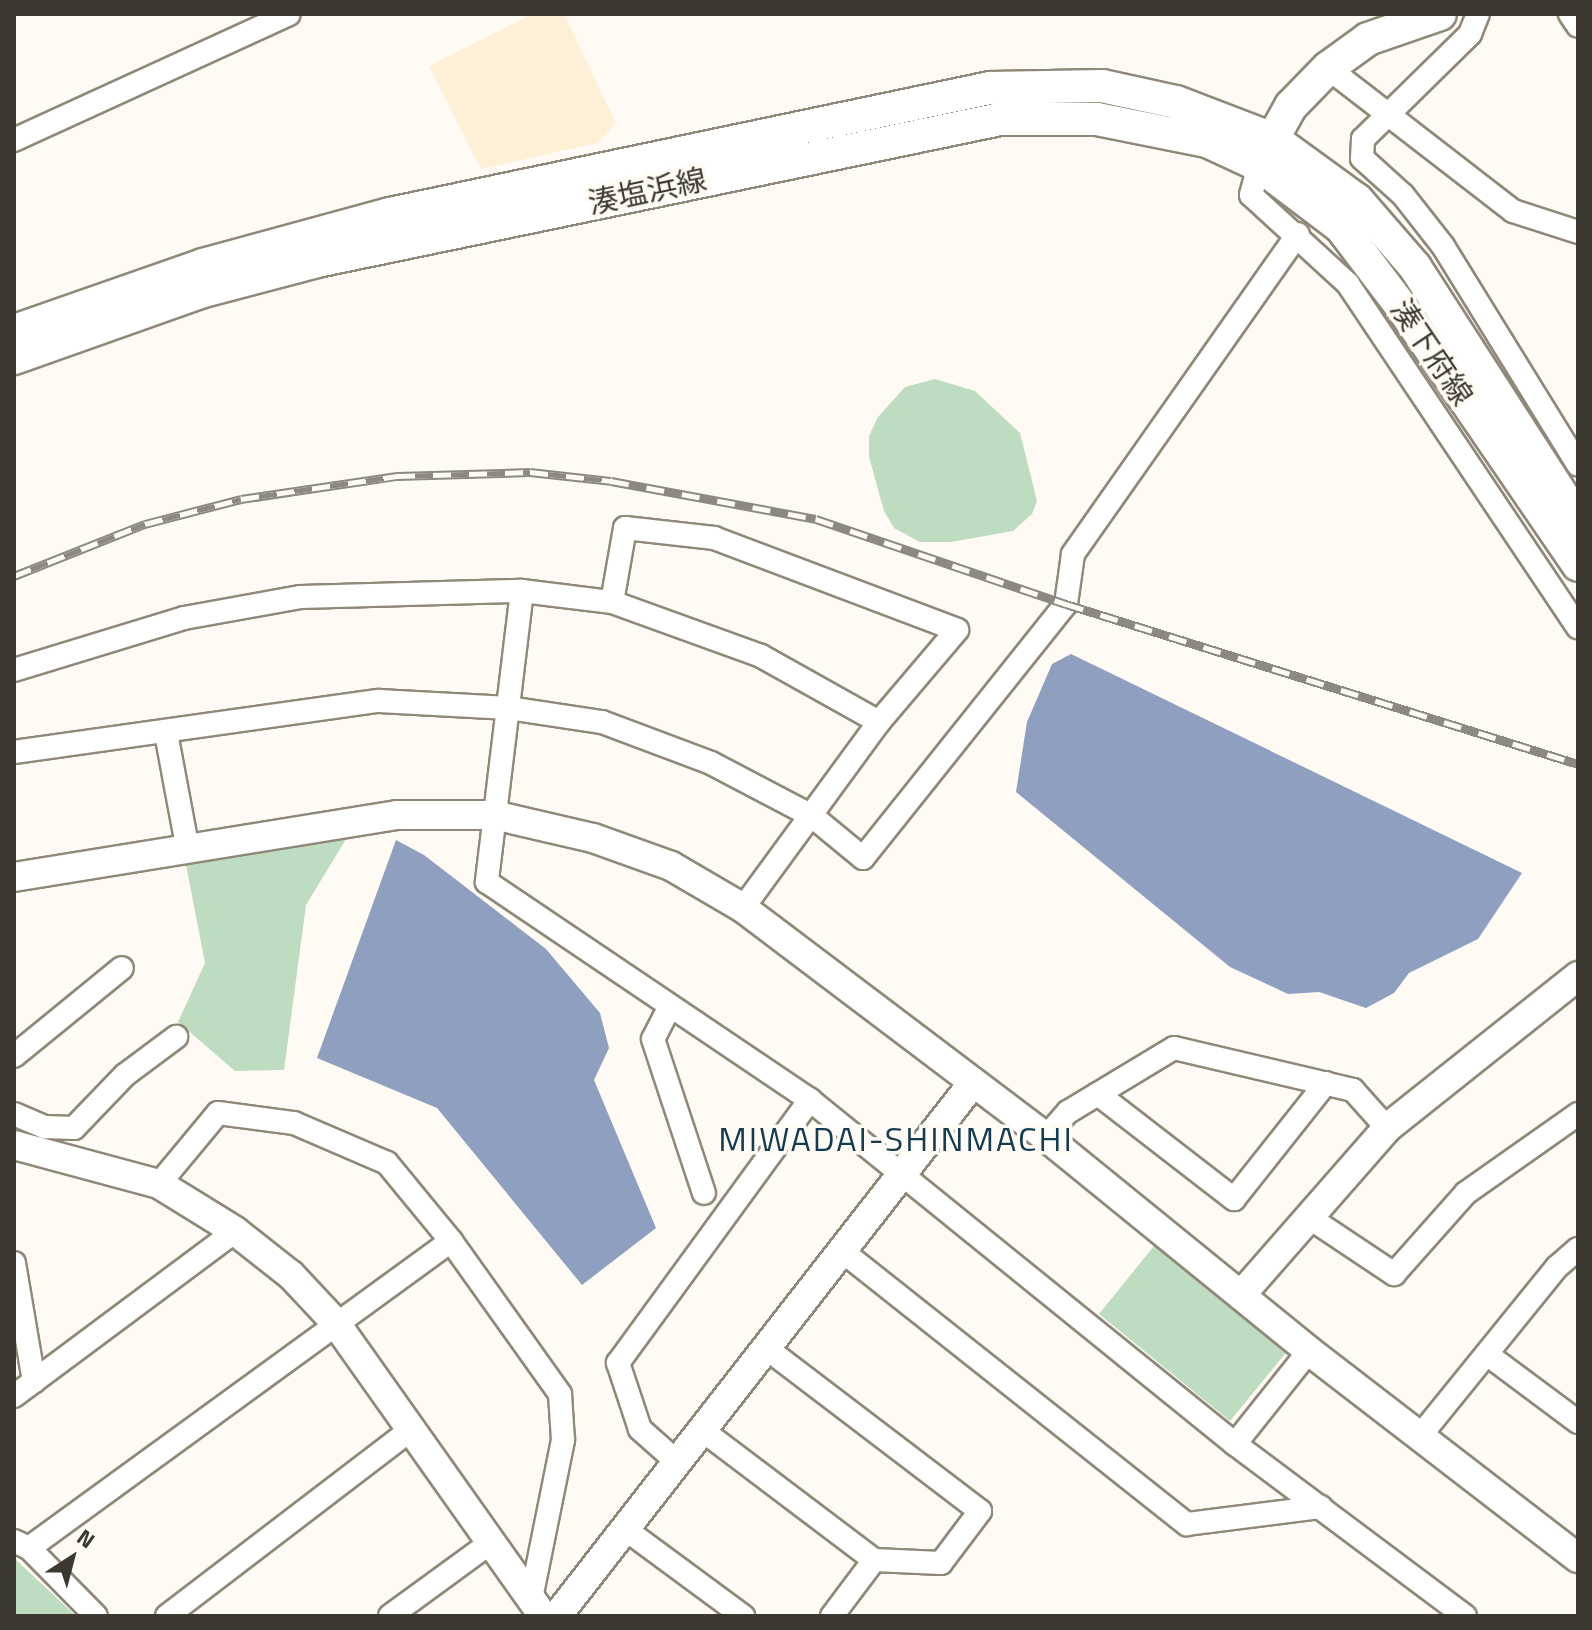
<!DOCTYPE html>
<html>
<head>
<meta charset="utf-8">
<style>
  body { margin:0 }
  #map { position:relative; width:1592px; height:1630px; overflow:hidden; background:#fffbf4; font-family:"Titillium Web","Noto Sans JP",sans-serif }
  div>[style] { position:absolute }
  .built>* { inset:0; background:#fdf0d7 }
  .green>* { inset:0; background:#bddcc0 }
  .water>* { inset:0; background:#8e9fc0 }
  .roads { filter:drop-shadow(2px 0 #908878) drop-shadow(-2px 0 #908878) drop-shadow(0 2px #908878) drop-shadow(0 -2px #908878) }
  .minor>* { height:22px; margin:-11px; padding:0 11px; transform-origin:11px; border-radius:11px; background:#fff }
  .tertiary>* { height:28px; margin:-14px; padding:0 14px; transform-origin:14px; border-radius:14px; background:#fff }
  .secondary>* { height:32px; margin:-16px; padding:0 16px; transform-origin:16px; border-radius:16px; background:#fff }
  .rail>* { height:9px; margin-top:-4.5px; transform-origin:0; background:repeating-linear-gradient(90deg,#fffbf4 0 18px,#8d8982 0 36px); box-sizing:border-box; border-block:2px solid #8d8982 }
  span { translate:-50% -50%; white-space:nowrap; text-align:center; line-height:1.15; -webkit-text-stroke:7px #fffbf4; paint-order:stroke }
  .street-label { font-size:30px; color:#3c3831 }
  .quarter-label { font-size:34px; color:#113c52; letter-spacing:2px }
  .frame { position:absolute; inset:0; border:16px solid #3c3831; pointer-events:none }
  .north { position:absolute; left:32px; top:1518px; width:80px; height:80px; -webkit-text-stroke:6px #fffbf4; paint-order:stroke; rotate:36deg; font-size:22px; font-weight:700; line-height:32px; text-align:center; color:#3c3831 }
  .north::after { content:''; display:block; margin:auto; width:28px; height:36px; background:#3c3831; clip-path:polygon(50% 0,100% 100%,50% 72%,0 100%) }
</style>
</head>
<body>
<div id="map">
  <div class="built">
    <div style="clip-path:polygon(533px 14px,564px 14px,616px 123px,597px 143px,481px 169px,429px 66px)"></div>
  </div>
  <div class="green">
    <div style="clip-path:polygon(935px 379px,975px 391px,1020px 433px,1037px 501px,1032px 514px,1013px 531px,951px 542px,920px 542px,894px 528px,884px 511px,869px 457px,869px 436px,878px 417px,905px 387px)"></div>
    <div style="clip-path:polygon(360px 816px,306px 905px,284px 1070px,235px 1071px,178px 1022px,205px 963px,182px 844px)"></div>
    <div style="clip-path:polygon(1158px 1241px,1289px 1349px,1230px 1421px,1099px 1314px)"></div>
    <div style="clip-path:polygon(14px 1558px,76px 1616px,14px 1616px)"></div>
  </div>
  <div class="water">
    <div style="clip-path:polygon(1071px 654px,1522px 873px,1478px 939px,1409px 973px,1394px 993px,1366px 1008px,1319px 992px,1288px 994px,1230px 967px,1016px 792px,1027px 722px,1052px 664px)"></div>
    <div style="clip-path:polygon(396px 840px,424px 855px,546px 949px,600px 1013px,609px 1048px,594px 1080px,656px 1228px,582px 1285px,437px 1108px,317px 1058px)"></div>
  </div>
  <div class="roads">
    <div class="minor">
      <div style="left:1478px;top:14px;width:22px;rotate:112deg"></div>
      <div style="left:1470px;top:34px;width:150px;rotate:135.5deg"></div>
      <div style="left:1363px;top:139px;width:19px;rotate:93deg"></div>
      <div style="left:1362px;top:158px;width:55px;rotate:42.1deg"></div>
      <div style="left:1403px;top:195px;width:65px;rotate:51.9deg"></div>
      <div style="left:1443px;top:246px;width:257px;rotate:58.3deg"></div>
      <div style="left:1570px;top:14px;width:14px;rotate:56deg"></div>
      <div style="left:1328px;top:68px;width:234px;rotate:37.7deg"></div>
      <div style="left:1513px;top:211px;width:68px;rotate:17.9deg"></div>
      <div style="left:14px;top:140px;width:302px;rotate:-24.6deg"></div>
      <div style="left:1259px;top:165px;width:31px;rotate:105deg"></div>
      <div style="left:1251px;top:195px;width:132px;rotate:42.5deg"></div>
      <div style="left:1348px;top:284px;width:413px;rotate:56.2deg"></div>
      <div style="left:522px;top:591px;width:293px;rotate:96.9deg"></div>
      <div style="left:487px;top:882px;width:390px;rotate:34deg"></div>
      <div style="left:810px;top:1100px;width:547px;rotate:38.99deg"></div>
      <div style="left:1235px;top:1444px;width:287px;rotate:36.8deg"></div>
      <div style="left:612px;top:602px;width:75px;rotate:-80deg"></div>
      <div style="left:625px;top:528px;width:90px;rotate:6.4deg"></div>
      <div style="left:714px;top:538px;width:260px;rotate:20.7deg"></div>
      <div style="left:957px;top:630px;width:121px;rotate:130.3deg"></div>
      <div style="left:879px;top:722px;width:230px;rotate:126.2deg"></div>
      <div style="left:14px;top:670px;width:178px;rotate:-17deg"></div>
      <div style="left:184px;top:618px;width:119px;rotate:-10.2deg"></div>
      <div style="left:301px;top:597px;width:221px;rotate:-1.6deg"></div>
      <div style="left:522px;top:591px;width:91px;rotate:7deg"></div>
      <div style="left:612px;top:602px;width:158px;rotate:19.9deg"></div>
      <div style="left:761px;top:656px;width:135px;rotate:29.2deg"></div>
      <div style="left:166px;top:733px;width:114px;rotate:79.4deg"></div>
      <div style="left:14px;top:752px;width:369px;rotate:-8deg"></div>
      <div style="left:379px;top:701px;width:130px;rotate:3.1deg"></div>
      <div style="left:509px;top:708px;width:94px;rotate:8.6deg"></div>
      <div style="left:602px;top:722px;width:116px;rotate:20.6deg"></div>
      <div style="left:711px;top:763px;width:114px;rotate:27.7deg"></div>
      <div style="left:812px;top:816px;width:66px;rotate:39.5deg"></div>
      <div style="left:863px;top:858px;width:325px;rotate:-51.4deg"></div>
      <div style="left:1066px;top:604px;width:50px;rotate:-82deg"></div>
      <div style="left:1073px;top:554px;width:391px;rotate:-54.9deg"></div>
      <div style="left:670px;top:1006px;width:37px;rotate:117deg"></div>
      <div style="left:653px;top:1039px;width:162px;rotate:71.7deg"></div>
      <div style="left:14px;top:1056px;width:139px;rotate:-39.2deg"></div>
      <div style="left:1098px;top:1094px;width:172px;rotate:37.7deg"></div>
      <div style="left:1234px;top:1199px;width:148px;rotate:-51.6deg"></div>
      <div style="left:14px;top:1114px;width:34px;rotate:23deg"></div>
      <div style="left:45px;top:1127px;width:29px;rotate:2deg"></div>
      <div style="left:74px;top:1128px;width:74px;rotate:-46.1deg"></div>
      <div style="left:125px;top:1075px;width:64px;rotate:-36.7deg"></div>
      <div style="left:1046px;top:1137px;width:33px;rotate:-49deg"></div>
      <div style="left:1068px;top:1112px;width:124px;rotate:-31.1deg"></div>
      <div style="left:1174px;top:1048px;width:184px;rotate:13.2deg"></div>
      <div style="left:1353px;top:1090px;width:51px;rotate:48.2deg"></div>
      <div style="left:159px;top:1184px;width:92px;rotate:-50.3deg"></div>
      <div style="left:218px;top:1113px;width:77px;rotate:7.5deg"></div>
      <div style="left:294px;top:1123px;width:101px;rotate:23.3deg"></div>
      <div style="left:387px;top:1163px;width:101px;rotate:50.6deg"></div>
      <div style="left:451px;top:1241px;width:188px;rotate:54.5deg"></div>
      <div style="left:560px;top:1394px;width:46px;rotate:86.3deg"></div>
      <div style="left:563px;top:1440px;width:162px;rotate:101.4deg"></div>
      <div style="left:1307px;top:1216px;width:105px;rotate:33.7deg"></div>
      <div style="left:1394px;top:1274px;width:108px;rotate:-48.4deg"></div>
      <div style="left:1466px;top:1193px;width:137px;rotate:-35.2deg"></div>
      <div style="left:842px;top:1251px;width:440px;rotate:38.4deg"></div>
      <div style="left:1187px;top:1524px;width:135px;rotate:-7.2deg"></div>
      <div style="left:14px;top:1263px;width:120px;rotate:80.4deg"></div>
      <div style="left:1488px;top:1355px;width:112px;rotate:36.7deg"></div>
      <div style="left:14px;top:1396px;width:276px;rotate:-36.7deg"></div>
      <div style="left:702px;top:1430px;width:216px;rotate:37.1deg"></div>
      <div style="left:874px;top:1560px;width:67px;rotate:2.6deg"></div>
      <div style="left:941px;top:1563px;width:65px;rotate:-53.1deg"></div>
      <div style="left:980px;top:1511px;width:269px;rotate:-142.7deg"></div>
      <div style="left:1420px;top:1436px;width:218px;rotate:-51deg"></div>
      <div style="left:1557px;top:1267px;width:28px;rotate:-41deg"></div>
      <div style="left:1235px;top:1444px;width:119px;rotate:-51.5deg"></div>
      <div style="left:677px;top:1462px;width:50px;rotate:-138.3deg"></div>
      <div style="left:640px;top:1429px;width:70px;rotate:-108.4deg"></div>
      <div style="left:618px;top:1363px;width:326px;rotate:-53.9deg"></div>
      <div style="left:625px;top:1529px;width:147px;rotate:36.4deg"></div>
      <div style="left:14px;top:1541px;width:17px;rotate:25deg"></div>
      <div style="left:29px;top:1548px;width:95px;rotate:45.4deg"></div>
      <div style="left:29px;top:1548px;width:522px;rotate:-36.04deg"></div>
      <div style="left:167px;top:1616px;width:308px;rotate:-37.4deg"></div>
      <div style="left:390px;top:1616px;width:124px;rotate:-36.1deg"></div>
      <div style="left:832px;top:1616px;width:70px;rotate:-53.1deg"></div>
    </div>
    <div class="tertiary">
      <div style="left:14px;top:877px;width:388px;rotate:-9.2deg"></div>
      <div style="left:397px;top:815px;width:97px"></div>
      <div style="left:494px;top:815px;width:102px;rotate:13.1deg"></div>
      <div style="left:593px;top:838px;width:83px;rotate:19.7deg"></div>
      <div style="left:671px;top:866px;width:83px;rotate:30.3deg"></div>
      <div style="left:743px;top:908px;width:380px;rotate:37.1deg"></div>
      <div style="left:1046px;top:1137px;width:339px;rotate:39.1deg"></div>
      <div style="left:1309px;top:1351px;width:339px;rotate:37.6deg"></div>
      <div style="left:14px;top:1145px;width:150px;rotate:15.1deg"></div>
      <div style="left:159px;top:1184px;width:89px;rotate:31.7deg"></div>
      <div style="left:235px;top:1231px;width:71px;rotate:38.2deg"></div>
      <div style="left:291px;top:1275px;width:64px;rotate:46.9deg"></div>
      <div style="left:335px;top:1322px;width:360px;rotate:54.7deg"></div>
      <div style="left:1241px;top:1295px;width:222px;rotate:-48.8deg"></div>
      <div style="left:1387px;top:1128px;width:244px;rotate:-38.5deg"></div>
      <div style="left:557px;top:1616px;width:675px;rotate:-52.04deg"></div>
    </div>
    <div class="secondary">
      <div style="left:1262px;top:158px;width:60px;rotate:-60.9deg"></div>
      <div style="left:1291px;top:106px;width:53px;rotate:-45.8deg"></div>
      <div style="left:1328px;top:68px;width:49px;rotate:-35.9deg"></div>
      <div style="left:1368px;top:39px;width:76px;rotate:-19.1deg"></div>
      <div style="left:14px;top:331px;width:200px;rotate:-19.2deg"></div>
      <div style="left:203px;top:265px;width:194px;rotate:-15.3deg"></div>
      <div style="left:390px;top:214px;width:613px;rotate:-11.86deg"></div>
      <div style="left:990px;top:88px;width:112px;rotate:-1deg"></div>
      <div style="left:1102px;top:86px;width:76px;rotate:12.2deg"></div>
      <div style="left:1176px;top:102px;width:104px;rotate:20.9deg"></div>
      <div style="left:1273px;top:139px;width:104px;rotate:36deg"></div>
      <div style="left:1357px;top:200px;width:89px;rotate:49.1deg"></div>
      <div style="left:1415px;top:267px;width:301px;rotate:57.2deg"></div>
      <div style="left:14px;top:358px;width:197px;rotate:-19.5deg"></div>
      <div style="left:200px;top:292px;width:121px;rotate:-14.8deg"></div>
      <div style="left:317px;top:261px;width:698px;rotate:-11.74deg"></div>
      <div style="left:1000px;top:119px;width:97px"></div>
      <div style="left:1097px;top:119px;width:112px;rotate:11.3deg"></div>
      <div style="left:1207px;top:141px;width:57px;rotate:24.8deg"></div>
      <div style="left:1259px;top:165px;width:103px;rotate:37.1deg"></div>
      <div style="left:1341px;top:227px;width:103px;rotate:52.9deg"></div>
      <div style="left:1403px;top:309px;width:310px;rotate:55.6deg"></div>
    </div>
  </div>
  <div class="rail">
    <div style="left:14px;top:576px;width:141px;rotate:-21.7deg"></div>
    <div style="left:145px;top:524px;width:99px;rotate:-14.6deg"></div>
    <div style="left:241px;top:499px;width:158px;rotate:-8.4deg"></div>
    <div style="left:397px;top:476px;width:133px;rotate:-1.7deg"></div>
    <div style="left:530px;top:472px;width:81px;rotate:6.3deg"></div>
    <div style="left:611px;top:481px;width:208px;rotate:10.5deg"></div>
    <div style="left:816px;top:519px;width:264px;rotate:18.8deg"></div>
    <div style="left:1066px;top:604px;width:536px;rotate:17.35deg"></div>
  </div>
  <div class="street-label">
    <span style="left:647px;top:191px;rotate:-12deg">湊塩浜線</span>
    <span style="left:1432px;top:352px;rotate:56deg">湊下府線</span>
  </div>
  <div class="quarter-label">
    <span style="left:896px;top:1139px">MIWADAI-SHINMACHI</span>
  </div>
  <div class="frame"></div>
  <div class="north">N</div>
</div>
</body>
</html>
